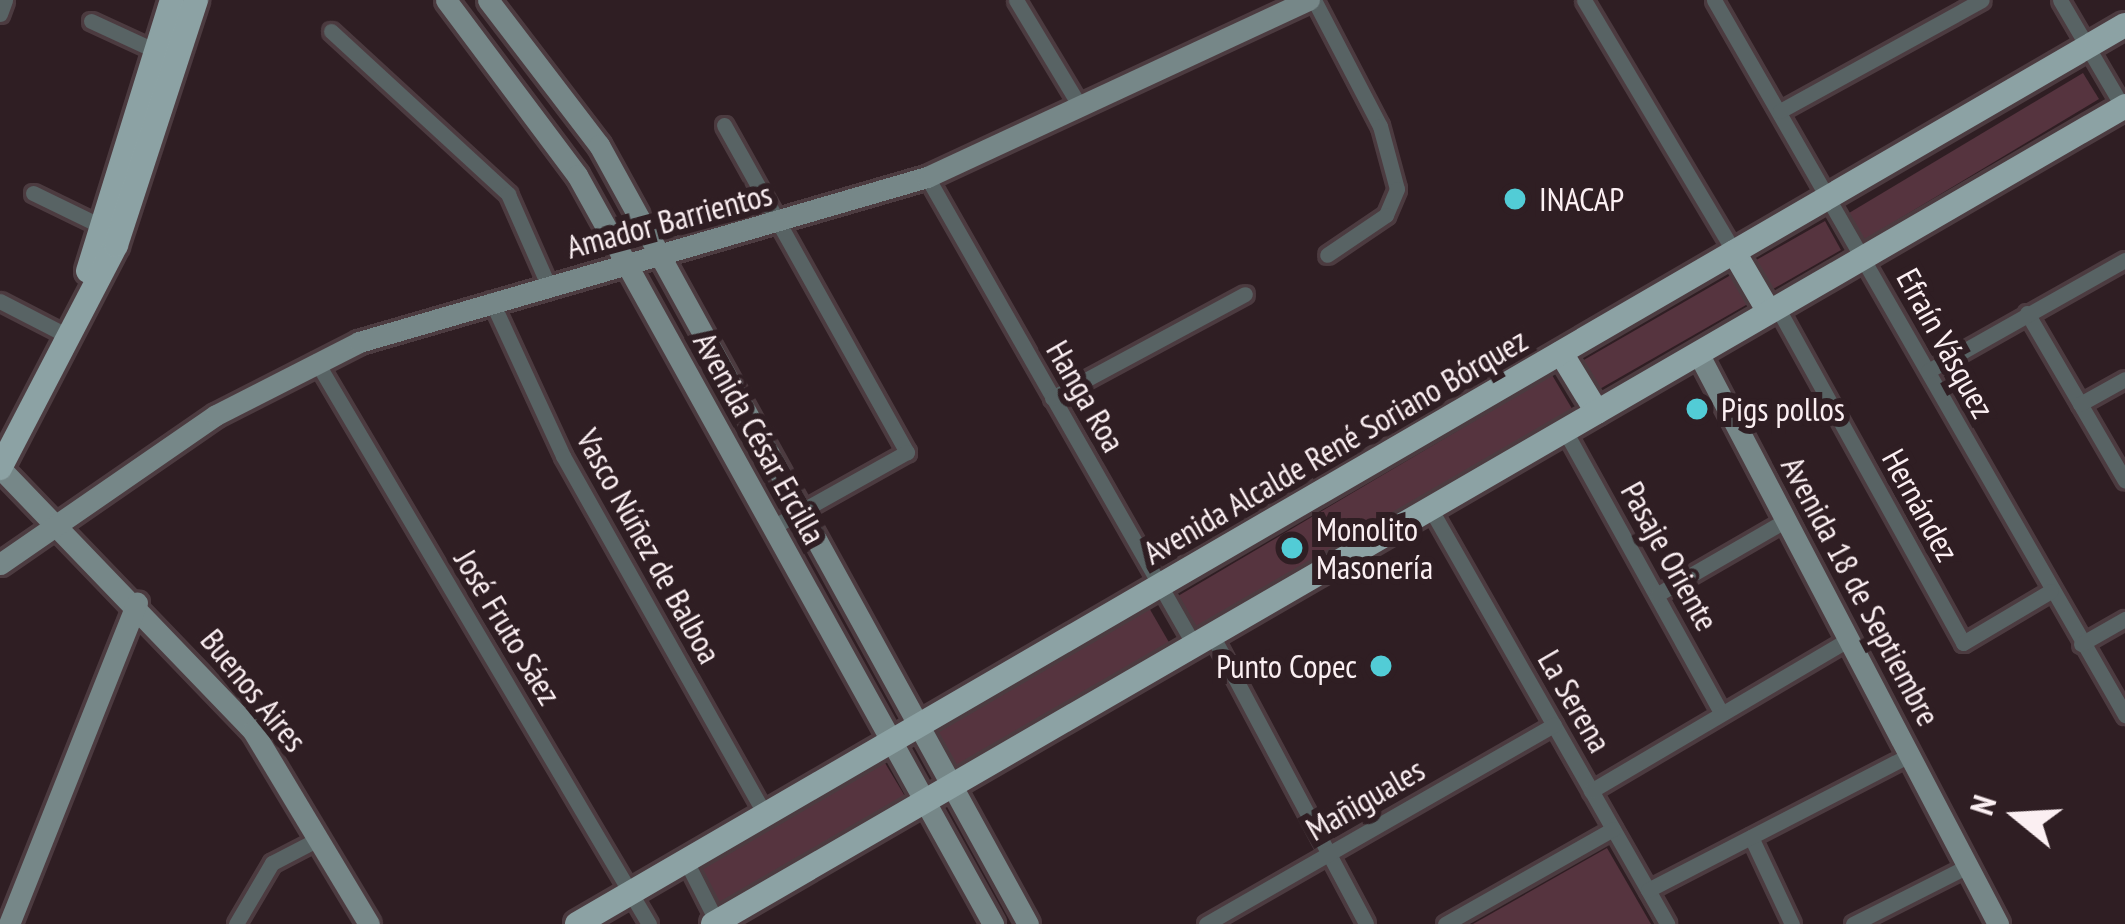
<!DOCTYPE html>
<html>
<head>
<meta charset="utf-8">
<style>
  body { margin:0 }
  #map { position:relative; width:2125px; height:924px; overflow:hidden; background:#2f1e23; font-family:"PT Sans Narrow",sans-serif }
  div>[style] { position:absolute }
  .green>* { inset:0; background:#56343f }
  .roads { filter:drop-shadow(3px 0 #4c3b40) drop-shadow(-3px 0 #4c3b40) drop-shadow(0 3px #4c3b40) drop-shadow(0 -3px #4c3b40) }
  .street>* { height:15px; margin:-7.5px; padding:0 7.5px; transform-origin:7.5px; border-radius:7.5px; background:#586364 }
  .secondary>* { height:21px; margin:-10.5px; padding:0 10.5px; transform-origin:10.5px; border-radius:10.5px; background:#768788 }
  .primary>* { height:24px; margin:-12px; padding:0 12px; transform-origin:12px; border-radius:12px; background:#8ca2a4 }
  .dots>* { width:33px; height:33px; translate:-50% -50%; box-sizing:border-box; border:6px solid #2f1e23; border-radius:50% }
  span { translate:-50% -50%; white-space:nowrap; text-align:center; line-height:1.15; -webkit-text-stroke:12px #2f1e23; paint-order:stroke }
  .poi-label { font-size:33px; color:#fbeff2 }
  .left { translate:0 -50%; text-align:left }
  .right { translate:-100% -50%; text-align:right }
  .street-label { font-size:33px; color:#fbeff2 }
  .north { position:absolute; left:1957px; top:756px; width:120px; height:120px; -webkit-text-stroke:9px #2f1e23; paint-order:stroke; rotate:288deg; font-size:33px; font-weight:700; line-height:48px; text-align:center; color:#fbeff2 }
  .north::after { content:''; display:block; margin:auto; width:42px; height:54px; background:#fbeff2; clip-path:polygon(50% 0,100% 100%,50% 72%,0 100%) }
</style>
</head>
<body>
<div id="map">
  <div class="green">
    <div style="clip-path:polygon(2083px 73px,2099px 99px,1864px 240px,1849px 213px)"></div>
    <div style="clip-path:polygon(1825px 221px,1841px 250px,1768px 292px,1751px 263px)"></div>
    <div style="clip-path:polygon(1736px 272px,1753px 301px,1598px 390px,1582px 361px)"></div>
    <div style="clip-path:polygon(1552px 375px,1574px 412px,1200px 633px,1178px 596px)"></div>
    <div style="clip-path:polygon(1148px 606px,1174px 651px,958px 777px,932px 732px)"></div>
    <div style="clip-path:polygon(882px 758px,906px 798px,718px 908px,695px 868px)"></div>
    <div style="clip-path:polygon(1607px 848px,1651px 924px,1473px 924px)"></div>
  </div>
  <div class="roads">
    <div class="street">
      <div style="left:1016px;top:0;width:126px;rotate:59deg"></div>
      <div style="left:1314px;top:0;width:142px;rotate:62.4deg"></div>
      <div style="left:1380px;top:126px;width:65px;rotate:74.9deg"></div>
      <div style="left:1397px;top:189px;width:28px;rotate:113deg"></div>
      <div style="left:1386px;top:215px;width:71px;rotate:145.9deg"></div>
      <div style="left:1584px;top:0;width:293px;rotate:59.2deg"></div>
      <div style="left:1714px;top:0;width:825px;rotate:60.11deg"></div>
      <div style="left:2060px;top:0;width:129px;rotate:59.6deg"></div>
      <div style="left:0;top:14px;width:15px;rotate:-70deg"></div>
      <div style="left:91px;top:21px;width:74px;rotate:24.8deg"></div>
      <div style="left:331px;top:31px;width:241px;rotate:42.6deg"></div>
      <div style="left:508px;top:194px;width:102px;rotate:66.2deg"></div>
      <div style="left:1780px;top:111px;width:230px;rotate:-28.8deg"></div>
      <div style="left:724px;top:125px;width:375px;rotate:60.8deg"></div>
      <div style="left:907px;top:452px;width:156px;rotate:150.8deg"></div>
      <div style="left:927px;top:177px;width:539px;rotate:60.29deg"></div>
      <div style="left:33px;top:193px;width:80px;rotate:25.9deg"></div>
      <div style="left:491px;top:300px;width:172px;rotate:65.2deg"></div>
      <div style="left:563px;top:456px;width:412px;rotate:60.6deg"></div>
      <div style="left:0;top:301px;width:68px;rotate:27.3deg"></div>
      <div style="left:1777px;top:307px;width:384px;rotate:61deg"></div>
      <div style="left:1963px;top:643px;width:102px;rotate:-30.6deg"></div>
      <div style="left:2027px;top:313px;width:194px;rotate:59.7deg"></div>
      <div style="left:316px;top:361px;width:654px;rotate:59.4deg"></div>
      <div style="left:1928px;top:371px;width:226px;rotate:-29.4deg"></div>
      <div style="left:1052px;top:398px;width:219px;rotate:-28.3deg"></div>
      <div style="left:2080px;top:404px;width:51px;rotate:-29.1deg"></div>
      <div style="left:1565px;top:431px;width:320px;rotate:61deg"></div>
      <div style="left:1430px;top:508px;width:479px;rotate:60.3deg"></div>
      <div style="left:1658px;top:594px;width:148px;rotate:-30deg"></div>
      <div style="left:1212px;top:635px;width:327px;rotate:61.9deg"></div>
      <div style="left:2081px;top:644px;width:51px;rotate:-29.6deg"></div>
      <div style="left:1591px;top:791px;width:299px;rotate:-30.5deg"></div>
      <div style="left:1751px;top:837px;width:96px;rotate:64.8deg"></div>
      <div style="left:686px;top:861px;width:71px;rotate:63.1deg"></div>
      <div style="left:1648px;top:890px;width:295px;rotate:-27.3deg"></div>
      <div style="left:236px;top:924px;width:71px;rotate:-59.5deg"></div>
      <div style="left:272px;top:863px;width:54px;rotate:-27.5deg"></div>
      <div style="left:1206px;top:924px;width:401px;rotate:-29.8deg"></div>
      <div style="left:1445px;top:924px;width:193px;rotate:-29.5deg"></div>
      <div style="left:1853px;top:924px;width:129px;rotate:-26.8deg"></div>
    </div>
    <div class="secondary">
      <div style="left:446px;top:0;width:219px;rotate:53.2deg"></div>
      <div style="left:577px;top:175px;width:857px;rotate:60.95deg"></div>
      <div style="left:488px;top:0;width:183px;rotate:52.6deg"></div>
      <div style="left:599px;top:145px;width:889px;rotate:61.16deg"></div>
      <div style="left:1698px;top:353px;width:645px;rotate:62.28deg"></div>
      <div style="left:0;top:468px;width:365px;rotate:46.1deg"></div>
      <div style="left:253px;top:731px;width:225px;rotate:59deg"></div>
      <div style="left:0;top:564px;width:262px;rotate:-34.6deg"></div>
      <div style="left:216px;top:415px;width:161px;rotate:-27deg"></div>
      <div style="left:359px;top:342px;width:591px;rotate:-16.2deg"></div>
      <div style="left:927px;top:177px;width:421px;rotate:-24.9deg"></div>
      <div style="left:9px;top:924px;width:346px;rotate:-68.3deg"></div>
    </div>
    <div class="primary">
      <div style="left:1734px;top:252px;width:69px;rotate:59.7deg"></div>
      <div style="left:88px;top:271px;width:284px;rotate:-72.8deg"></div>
      <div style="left:1561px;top:353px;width:69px;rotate:58.6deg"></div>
      <div style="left:0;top:468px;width:251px;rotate:-62.5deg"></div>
      <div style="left:116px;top:245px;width:258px;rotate:-71.9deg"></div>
      <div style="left:577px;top:924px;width:1790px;rotate:-30.15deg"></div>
      <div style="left:713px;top:924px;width:1632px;rotate:-30.08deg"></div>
    </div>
  </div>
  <div class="dots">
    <div style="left:1515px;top:199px;background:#52ccd6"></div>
    <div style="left:1697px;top:409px;background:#52ccd6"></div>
    <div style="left:1292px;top:548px;background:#52ccd6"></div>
    <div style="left:1381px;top:666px;background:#52ccd6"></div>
  </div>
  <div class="poi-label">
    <span class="left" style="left:1539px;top:199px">INACAP</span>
    <span class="left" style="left:1721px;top:409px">Pigs pollos</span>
    <span class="left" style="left:1316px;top:548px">Monolito<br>Masonería</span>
    <span class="right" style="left:1357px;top:666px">Punto Copec</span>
  </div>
  <div class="street-label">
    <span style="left:669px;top:220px;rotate:-15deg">Amador Barrientos</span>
    <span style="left:1946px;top:343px;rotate:61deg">Efraín Vásquez</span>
    <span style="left:1086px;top:396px;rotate:60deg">Hanga Roa</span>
    <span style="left:760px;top:438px;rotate:61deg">Avenida César Ercilla</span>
    <span style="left:1335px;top:446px;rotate:-30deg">Avenida Alcalde René Soriano Bórquez</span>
    <span style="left:1921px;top:505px;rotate:61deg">Hernández</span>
    <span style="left:649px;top:546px;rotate:61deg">Vasco Núñez de Balboa</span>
    <span style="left:1670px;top:556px;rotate:61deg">Pasaje Oriente</span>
    <span style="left:1861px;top:591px;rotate:62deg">Avenida 18 de Septiembre</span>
    <span style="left:508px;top:627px;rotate:59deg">José Fruto Sáez</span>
    <span style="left:254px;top:690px;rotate:51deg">Buenos Aires</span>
    <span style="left:1575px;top:701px;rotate:60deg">La Serena</span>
    <span style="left:1365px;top:799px;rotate:-30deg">Mañiguales</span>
  </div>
  <div class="north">N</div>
</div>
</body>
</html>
